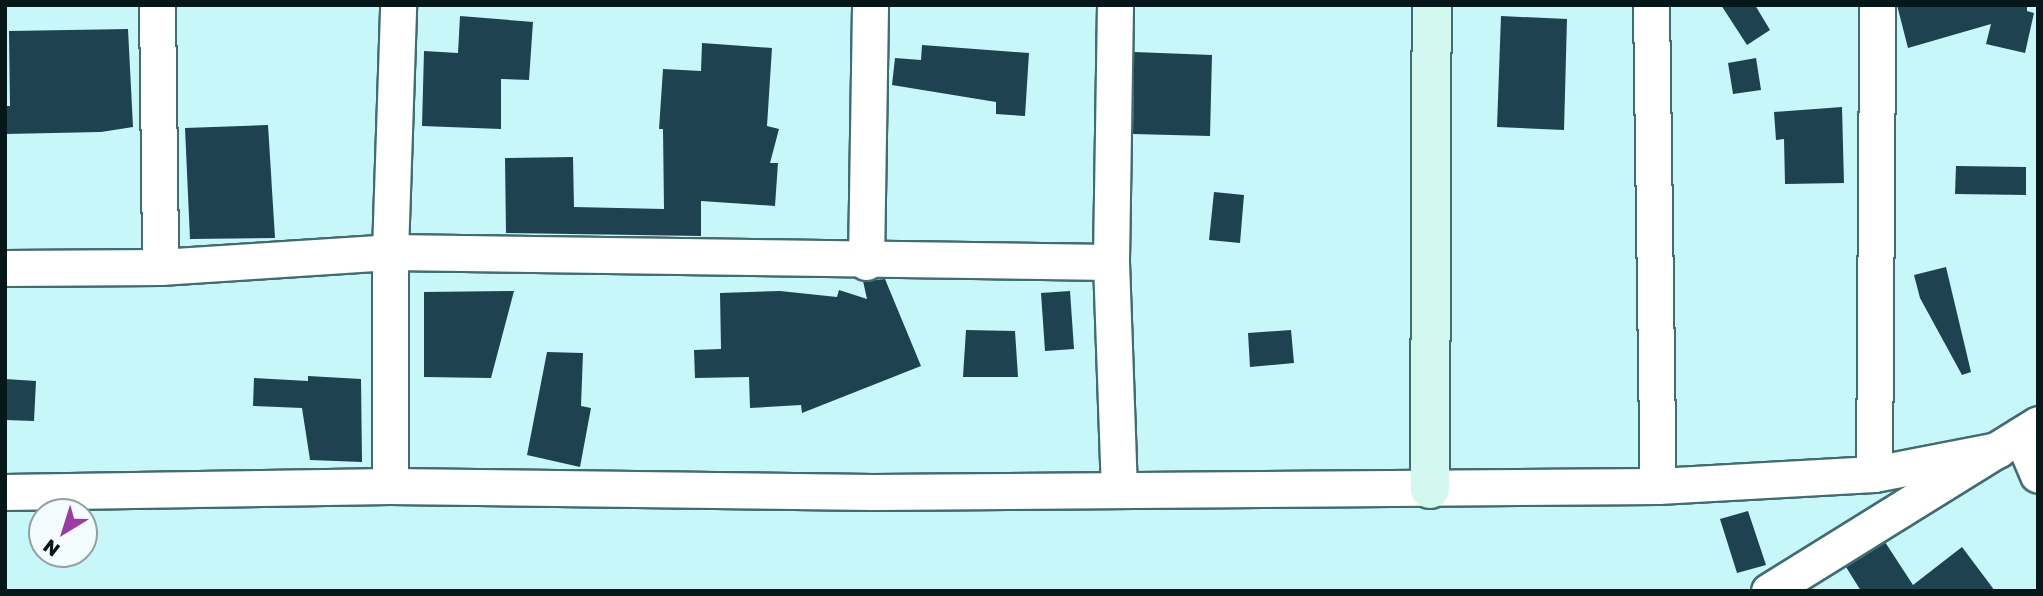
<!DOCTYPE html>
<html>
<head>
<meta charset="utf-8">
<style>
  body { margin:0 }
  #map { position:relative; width:2043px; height:596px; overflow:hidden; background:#c8f7fa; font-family:"Golos Text",sans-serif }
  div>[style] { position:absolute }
  .building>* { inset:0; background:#1e4250 }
  .roads { filter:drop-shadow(2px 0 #426d70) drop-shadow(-2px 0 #426d70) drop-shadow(0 2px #426d70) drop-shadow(0 -2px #426d70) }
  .street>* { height:35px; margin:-17.5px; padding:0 17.5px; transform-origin:17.5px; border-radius:17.5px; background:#fff }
  .secondary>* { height:38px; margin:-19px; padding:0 19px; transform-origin:19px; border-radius:19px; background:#d3f8ef }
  span { translate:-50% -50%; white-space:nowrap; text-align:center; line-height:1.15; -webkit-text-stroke:7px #f3fcfd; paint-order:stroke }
  .frame { position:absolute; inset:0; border:7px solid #051718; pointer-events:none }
  .north { position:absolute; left:28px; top:498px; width:70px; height:70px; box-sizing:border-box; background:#f3fcfd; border:2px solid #94a0a1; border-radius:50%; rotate:218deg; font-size:19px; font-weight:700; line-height:28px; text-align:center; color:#051718 }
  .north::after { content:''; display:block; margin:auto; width:24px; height:32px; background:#9b3ba3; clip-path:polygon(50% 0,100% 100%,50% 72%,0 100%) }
</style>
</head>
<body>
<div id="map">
  <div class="building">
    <div style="clip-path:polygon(1721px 5px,1755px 5px,1770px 30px,1747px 45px)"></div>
    <div style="clip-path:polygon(1897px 5px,2027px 5px,2027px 11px,2034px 13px,2025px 53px,1986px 44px,1991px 24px,1908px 48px)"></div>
    <div style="clip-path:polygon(460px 16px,533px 22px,529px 80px,501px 79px,501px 129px,422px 126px,424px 51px,458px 53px)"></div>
    <div style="clip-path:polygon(1501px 16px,1567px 19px,1564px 130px,1497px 127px)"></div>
    <div style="clip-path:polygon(128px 29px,133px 127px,101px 132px,5px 134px,5px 106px,10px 106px,9px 31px)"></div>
    <div style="clip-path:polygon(702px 43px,772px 48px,767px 126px,779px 129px,770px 163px,778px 163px,775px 206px,701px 201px,701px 236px,506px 233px,505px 158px,573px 157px,574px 207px,664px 209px,663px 129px,659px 129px,663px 69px,701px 71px)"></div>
    <div style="clip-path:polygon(922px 45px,1029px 53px,1025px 116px,996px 114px,996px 102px,892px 85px,895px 58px,921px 60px)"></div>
    <div style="clip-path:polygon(1134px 52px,1212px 55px,1210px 136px,1133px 134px)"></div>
    <div style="clip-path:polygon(1756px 58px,1761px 90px,1733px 94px,1728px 63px)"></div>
    <div style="clip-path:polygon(1842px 107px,1844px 183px,1785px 184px,1784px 139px,1776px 140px,1774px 112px)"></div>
    <div style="clip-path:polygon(268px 125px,275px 238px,190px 239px,185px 128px)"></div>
    <div style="clip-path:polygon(1956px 166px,2026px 167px,2026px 195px,1955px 194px)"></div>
    <div style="clip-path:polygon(1214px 192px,1244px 195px,1240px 243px,1209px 240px)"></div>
    <div style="clip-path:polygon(1946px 267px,1971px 372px,1962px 375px,1920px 298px,1914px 275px)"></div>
    <div style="clip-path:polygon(885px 279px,921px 366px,802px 413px,801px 405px,750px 408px,749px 377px,695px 378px,694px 350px,721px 349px,720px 293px,780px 291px,837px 297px,839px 290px,867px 299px,863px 281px)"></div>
    <div style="clip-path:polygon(514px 291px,491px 378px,424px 377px,424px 292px)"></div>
    <div style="clip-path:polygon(1070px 291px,1074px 349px,1045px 351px,1041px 293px)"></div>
    <div style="clip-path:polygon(966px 330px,1015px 331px,1018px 377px,963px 377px)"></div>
    <div style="clip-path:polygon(1291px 330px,1294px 363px,1250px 367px,1248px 333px)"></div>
    <div style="clip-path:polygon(547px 352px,583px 353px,581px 406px,591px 408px,580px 467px,527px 455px)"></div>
    <div style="clip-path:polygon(308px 376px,361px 379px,362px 462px,310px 460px,302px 408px,253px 406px,254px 378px,308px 381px)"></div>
    <div style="clip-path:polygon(5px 379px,36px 381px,34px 421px,5px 420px)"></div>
    <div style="clip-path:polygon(1748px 511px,1766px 565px,1737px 573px,1720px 519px)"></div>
    <div style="clip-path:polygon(1885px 542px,1913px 585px,1962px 547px,1995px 591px,1861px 591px,1846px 567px)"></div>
  </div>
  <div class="roads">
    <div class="street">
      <div style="left:157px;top:5px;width:262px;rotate:89.3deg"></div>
      <div style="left:1115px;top:5px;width:257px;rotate:90.9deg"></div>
      <div style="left:1111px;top:262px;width:228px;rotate:88deg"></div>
      <div style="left:1651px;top:5px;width:481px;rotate:89.2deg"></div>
      <div style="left:866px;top:262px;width:257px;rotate:-89.1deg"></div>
      <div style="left:5px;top:268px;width:155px;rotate:-0.4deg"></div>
      <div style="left:160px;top:267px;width:230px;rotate:-3.7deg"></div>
      <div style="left:390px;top:252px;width:721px;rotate:0.79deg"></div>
      <div style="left:2021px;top:435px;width:43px;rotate:67deg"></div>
      <div style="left:1874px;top:474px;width:469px;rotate:-89.6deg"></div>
      <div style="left:390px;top:486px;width:234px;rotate:-90deg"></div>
      <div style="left:390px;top:252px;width:247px;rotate:-88.1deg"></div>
      <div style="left:5px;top:492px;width:385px;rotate:-0.9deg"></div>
      <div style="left:390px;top:486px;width:483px;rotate:0.7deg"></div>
      <div style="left:873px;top:492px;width:785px;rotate:-0.44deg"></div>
      <div style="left:1658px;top:486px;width:216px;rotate:-3.2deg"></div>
      <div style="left:1874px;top:474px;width:126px;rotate:-11deg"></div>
      <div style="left:1769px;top:591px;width:317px;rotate:-31.8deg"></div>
    </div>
    <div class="secondary">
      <div style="left:1430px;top:489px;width:484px;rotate:-89.8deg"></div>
    </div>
  </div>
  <div class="frame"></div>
  <div class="north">N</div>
</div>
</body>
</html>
